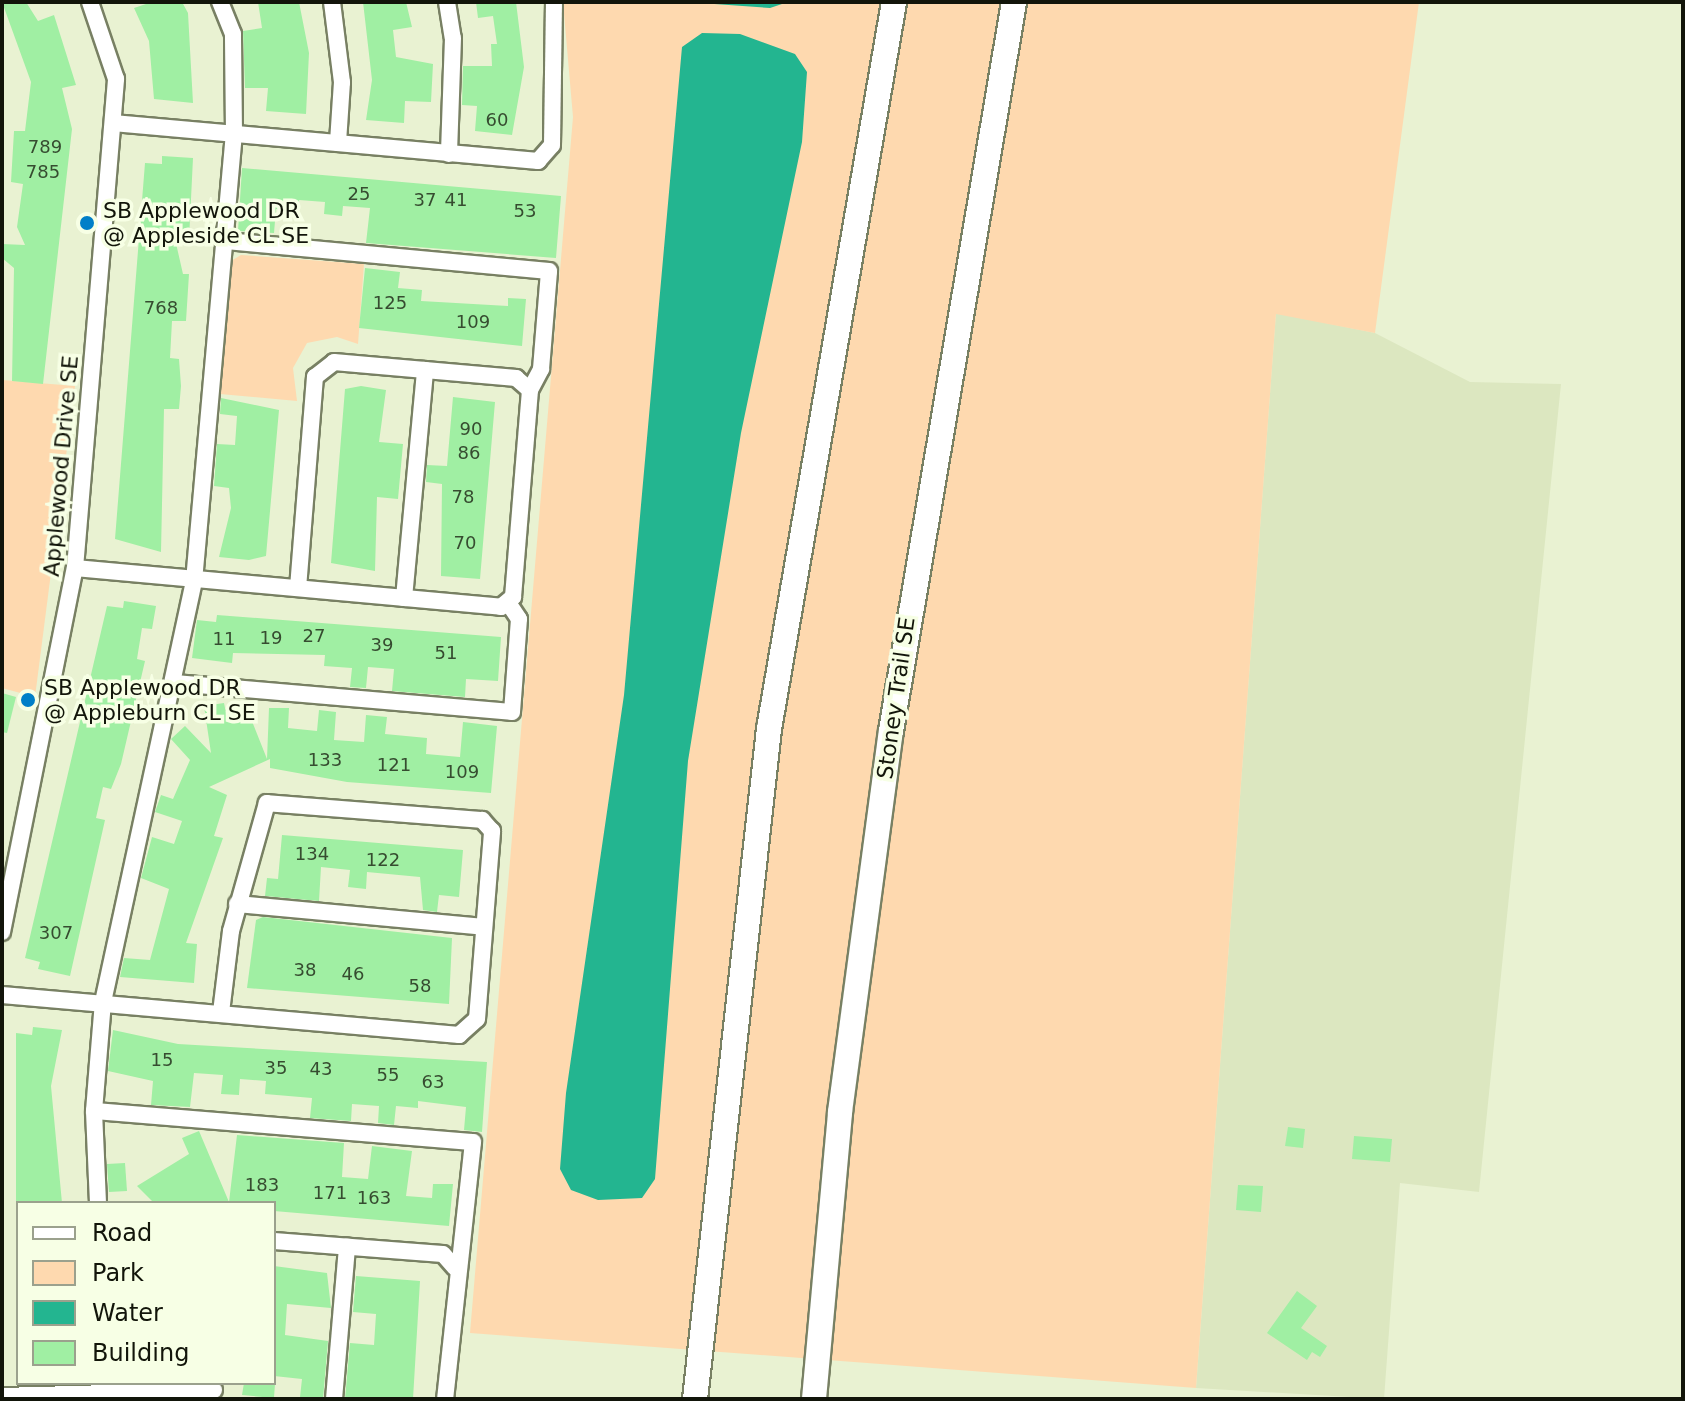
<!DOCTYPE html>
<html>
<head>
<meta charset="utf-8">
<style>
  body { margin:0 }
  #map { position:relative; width:1685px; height:1401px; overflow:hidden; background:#e9f2d2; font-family:"DejaVu Sans",sans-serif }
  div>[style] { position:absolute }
  .built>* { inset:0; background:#dce7c0 }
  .green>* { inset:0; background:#fed9af }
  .water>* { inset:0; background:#23b590 }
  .building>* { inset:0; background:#a0efa3 }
  .roads { filter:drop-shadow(2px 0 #788063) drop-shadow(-2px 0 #788063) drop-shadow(0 2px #788063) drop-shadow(0 -2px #788063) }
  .minor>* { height:16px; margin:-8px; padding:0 8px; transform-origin:8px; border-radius:8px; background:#fff }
  .highway>* { height:24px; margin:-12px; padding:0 12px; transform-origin:12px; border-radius:12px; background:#fff }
  .dots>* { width:22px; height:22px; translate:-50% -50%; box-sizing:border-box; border:4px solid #f7ffe5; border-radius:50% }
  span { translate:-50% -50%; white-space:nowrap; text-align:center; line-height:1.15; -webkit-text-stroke:7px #f7ffe5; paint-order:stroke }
  .number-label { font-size:18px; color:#364c30 }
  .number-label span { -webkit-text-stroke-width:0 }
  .poi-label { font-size:22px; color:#12150a }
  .left { translate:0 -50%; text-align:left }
  .street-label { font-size:22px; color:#12150a }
  .frame { position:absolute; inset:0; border:4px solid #12150a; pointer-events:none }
  .legend { position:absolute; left:16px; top:1201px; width:260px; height:184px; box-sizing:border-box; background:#f7ffe5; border:2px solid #9ba18d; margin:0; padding:10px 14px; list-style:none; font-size:24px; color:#12150a }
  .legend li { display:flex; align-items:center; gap:16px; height:40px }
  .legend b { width:40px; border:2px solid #9ba18d }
</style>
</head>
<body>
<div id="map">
  <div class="built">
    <div style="clip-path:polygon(1276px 313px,1375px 333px,1470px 382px,1561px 384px,1479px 1192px,1400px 1183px,1384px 1399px,1196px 1388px)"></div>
  </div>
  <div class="green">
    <div style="clip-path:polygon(563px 2px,1419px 2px,1375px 333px,1276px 314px,1196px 1388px,470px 1333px,573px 117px)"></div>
    <div style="clip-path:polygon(241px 255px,364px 264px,358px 344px,337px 337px,307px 343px,293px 368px,297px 401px,220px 394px,231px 261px)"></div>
    <div style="clip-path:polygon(2px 380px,75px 386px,35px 697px,2px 688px)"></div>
  </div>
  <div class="water">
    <div style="clip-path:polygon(686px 2px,788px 2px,770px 8px)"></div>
    <div style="clip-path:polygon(702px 33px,740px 34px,795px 54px,807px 72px,802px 142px,741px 433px,688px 761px,655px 1179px,642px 1198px,598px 1200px,571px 1190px,560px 1169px,566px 1093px,624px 695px,682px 47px)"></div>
  </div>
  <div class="building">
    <div style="clip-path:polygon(2px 2px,26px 2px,38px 21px,54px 15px,76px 85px,62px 88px,72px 129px,43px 384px,12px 381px,14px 268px,2px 258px,2px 244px,25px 245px,17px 227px,23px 184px,11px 182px,14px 131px,25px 131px,31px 82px)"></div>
    <div style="clip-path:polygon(152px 2px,182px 2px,188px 13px,193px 103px,154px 99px,149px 41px,134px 8px)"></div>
    <div style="clip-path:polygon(258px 2px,299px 2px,309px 53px,306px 114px,266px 111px,268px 88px,245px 88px,243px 31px,262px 28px)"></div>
    <div style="clip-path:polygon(363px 2px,406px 2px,412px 27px,393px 30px,396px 57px,433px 64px,431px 102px,405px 101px,404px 123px,366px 120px,372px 80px)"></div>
    <div style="clip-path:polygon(476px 2px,516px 2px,524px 67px,512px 135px,475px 131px,477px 106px,462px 105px,463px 66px,492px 66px,491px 44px,497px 44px,493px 16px,478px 18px)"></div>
    <div style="clip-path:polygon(162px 156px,193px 158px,189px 240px,175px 239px,183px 274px,189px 274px,186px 321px,172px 321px,170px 358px,179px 359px,181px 386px,179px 409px,164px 409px,161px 552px,115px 539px,145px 163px,162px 164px)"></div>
    <div style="clip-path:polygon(242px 168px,561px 196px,556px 258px,366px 243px,370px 208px,343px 206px,342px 216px,324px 214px,325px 202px,299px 200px,298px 210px,276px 209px,274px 233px,238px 231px)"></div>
    <div style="clip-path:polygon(365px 268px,400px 272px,398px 288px,422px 290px,421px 301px,508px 306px,508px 298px,526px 299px,522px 346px,359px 328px)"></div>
    <div style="clip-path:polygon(361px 386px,386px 390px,379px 442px,403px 444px,398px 499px,377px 497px,375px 571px,331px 563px,345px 389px)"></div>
    <div style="clip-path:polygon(453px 397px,495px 402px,480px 579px,441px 576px,442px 484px,426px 482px,427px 465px,447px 466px)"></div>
    <div style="clip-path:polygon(221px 398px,279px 410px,266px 556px,249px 560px,219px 557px,231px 508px,229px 488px,214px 486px,217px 444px,235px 445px,237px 416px,220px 414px)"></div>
    <div style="clip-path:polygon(124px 601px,156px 606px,152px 629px,142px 628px,137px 659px,145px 661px,121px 764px,111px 789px,103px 787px,96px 818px,105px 820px,70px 976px,38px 969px,40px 962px,25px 958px,107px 606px,123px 608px)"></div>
    <div style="clip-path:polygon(217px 615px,501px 637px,498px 681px,466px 679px,465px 697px,392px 691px,394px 669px,368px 667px,366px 688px,350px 687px,352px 668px,324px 666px,325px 655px,233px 653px,232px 663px,192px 658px,197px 620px,216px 622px)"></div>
    <div style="clip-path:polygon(2px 693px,16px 697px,7px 733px,2px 732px)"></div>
    <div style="clip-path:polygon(224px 703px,226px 713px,246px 706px,267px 759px,269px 708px,289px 708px,288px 728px,317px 731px,319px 710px,336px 712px,334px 740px,364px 742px,366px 715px,387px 717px,385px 734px,427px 738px,426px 754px,460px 757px,463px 722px,497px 726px,491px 793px,347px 782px,270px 768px,270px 759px,209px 787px,227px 795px,214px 836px,223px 838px,186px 943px,197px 944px,194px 983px,120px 977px,124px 958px,150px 960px,169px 889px,141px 878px,152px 837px,174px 844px,182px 821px,155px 812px,161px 795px,173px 799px,190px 760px,171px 739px,185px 726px,211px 753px,204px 706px)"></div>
    <div style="clip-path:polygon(282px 835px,463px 850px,459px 897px,439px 895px,437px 912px,423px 910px,420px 877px,367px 872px,366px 889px,348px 887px,350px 870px,321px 867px,319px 901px,265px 896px,267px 878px,278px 879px)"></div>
    <div style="clip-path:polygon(263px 917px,452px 938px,449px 1004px,247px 988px,256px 920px)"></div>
    <div style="clip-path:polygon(33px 1027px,62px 1030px,51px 1086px,62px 1203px,16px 1203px,16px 1033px,32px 1035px)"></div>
    <div style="clip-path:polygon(113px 1030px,178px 1044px,487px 1062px,482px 1132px,464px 1130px,466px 1107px,418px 1101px,418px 1108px,396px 1106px,394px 1125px,378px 1123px,379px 1106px,352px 1104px,351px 1121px,310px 1118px,312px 1098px,265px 1094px,266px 1081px,240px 1079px,239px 1095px,221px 1094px,223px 1075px,194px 1073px,190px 1107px,151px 1105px,153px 1081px,108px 1071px)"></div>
    <div style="clip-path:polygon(1288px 1127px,1305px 1129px,1303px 1148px,1285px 1146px)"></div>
    <div style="clip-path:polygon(199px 1131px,229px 1202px,237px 1135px,344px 1143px,342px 1177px,368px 1179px,372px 1146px,412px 1151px,406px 1196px,432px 1198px,433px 1184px,453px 1184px,449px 1226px,274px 1211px,274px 1203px,154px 1203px,137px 1186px,189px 1154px,182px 1138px)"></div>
    <div style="clip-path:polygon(1354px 1136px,1392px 1139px,1390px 1162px,1352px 1159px)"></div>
    <div style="clip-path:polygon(125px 1163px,127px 1191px,109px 1192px,107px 1164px)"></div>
    <div style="clip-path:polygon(1238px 1185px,1263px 1186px,1261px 1212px,1236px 1210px)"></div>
    <div style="clip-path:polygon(274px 1266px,327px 1273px,331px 1308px,287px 1304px,285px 1335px,328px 1341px,323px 1399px,300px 1397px,302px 1379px,274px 1376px)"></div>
    <div style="clip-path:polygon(356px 1276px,420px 1281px,413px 1399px,345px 1399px,350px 1343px,374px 1345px,376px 1314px,353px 1312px)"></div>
    <div style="clip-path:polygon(1297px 1291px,1317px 1306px,1301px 1328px,1327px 1346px,1320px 1357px,1312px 1352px,1307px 1360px,1267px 1333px)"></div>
    <div style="clip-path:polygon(244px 1383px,275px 1383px,274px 1398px,242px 1395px)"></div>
  </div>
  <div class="roads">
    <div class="minor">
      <div style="left:332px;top:2px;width:81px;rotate:82.9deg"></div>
      <div style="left:342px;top:82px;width:61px;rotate:93.8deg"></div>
      <div style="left:447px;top:2px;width:36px;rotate:81deg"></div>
      <div style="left:453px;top:38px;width:116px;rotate:92deg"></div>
      <div style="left:113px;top:123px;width:427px;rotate:5.1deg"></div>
      <div style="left:538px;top:161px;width:21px;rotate:-49deg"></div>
      <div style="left:552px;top:145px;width:143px;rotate:-89.2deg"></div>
      <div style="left:75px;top:568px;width:428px;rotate:5.2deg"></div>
      <div style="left:501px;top:607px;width:16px;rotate:-40deg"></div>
      <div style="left:513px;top:597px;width:208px;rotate:-85.3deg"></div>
      <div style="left:530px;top:390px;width:24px;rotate:-62deg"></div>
      <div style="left:541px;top:369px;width:98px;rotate:-85.3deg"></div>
      <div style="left:549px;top:271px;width:327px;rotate:-174.7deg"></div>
      <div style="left:298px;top:588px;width:212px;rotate:-85.4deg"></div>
      <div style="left:315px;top:377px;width:24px;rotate:-38deg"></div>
      <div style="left:334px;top:362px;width:183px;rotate:5deg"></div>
      <div style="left:516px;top:378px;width:18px;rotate:41deg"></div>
      <div style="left:404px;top:598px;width:229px;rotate:-84.7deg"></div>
      <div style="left:174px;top:683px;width:339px;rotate:4.9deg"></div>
      <div style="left:512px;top:712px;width:93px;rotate:-85.7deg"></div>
      <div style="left:519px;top:619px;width:18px;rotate:-124deg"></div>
      <div style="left:237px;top:904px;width:248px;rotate:5.3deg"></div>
      <div style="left:2px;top:932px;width:371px;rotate:-78.7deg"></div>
      <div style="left:75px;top:568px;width:491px;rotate:-85.2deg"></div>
      <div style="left:116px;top:79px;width:81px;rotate:-108.7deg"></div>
      <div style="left:2px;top:995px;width:459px;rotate:5deg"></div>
      <div style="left:459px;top:1035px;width:24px;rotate:-42deg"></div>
      <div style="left:477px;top:1019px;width:189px;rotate:-85.4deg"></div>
      <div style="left:492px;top:831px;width:15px;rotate:-132deg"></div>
      <div style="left:482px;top:820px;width:216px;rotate:-175.5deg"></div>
      <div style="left:267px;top:803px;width:133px;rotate:105.7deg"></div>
      <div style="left:231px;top:931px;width:82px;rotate:97deg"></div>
      <div style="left:94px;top:1111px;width:380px;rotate:4.7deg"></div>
      <div style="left:473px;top:1142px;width:259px;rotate:96.2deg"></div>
      <div style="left:98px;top:1203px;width:92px;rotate:-92.5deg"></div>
      <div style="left:94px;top:1111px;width:109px;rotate:-85.3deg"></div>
      <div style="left:103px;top:1002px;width:431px;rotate:-77.8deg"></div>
      <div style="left:194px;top:581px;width:449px;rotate:-84.9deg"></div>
      <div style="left:234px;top:134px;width:100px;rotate:-90.6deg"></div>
      <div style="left:233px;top:34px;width:35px;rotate:-112deg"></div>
      <div style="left:274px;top:1241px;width:169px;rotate:4.4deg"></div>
      <div style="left:443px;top:1254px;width:18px;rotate:49deg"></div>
      <div style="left:2px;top:1396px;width:212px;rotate:-1.6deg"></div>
      <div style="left:334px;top:1399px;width:153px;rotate:-85.1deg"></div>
    </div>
    <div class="highway">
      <div style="left:695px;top:1399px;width:674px;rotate:-83.7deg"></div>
      <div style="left:769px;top:729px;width:738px;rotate:-80.24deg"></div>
      <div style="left:814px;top:1399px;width:288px;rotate:-84.8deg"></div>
      <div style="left:840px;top:1112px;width:384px;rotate:-82.4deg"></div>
      <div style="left:891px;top:731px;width:739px;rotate:-80.42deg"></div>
    </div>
  </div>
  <div class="dots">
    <div style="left:87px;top:223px;background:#017fc8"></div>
    <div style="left:28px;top:700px;background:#017fc8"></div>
  </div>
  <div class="number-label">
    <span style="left:497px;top:120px">60</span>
    <span style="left:45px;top:147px">789</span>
    <span style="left:43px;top:172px">785</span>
    <span style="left:359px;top:194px">25</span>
    <span style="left:425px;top:200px">37</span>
    <span style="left:456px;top:200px">41</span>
    <span style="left:525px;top:211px">53</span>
    <span style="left:390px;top:303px">125</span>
    <span style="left:161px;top:308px">768</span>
    <span style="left:473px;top:322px">109</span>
    <span style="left:471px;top:429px">90</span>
    <span style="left:469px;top:453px">86</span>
    <span style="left:463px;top:497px">78</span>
    <span style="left:465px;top:543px">70</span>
    <span style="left:314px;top:636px">27</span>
    <span style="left:271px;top:638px">19</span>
    <span style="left:224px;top:639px">11</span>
    <span style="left:382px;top:645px">39</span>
    <span style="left:446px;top:653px">51</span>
    <span style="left:325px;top:760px">133</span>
    <span style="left:394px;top:765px">121</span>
    <span style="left:462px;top:772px">109</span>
    <span style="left:312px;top:854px">134</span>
    <span style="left:383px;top:860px">122</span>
    <span style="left:56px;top:933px">307</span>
    <span style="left:305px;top:970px">38</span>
    <span style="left:353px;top:974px">46</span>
    <span style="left:420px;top:986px">58</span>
    <span style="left:162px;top:1060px">15</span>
    <span style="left:276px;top:1068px">35</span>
    <span style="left:321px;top:1069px">43</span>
    <span style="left:388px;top:1075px">55</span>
    <span style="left:433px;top:1082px">63</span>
    <span style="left:262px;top:1185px">183</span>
    <span style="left:330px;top:1193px">171</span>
    <span style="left:374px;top:1198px">163</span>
  </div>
  <div class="poi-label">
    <span class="left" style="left:103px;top:223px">SB Applewood DR<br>@ Appleside CL SE</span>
    <span class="left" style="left:44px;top:700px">SB Applewood DR<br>@ Appleburn CL SE</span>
  </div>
  <div class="street-label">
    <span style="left:61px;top:466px;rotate:-85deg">Applewood Drive SE</span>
    <span style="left:896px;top:698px;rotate:-82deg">Stoney Trail SE</span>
  </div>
  <div class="frame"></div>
  <ul class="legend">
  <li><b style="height:10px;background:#fff"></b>Road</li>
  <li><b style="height:22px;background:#fed9af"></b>Park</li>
  <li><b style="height:22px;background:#23b590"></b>Water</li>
  <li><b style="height:22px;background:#a0efa3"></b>Building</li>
  </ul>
</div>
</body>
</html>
